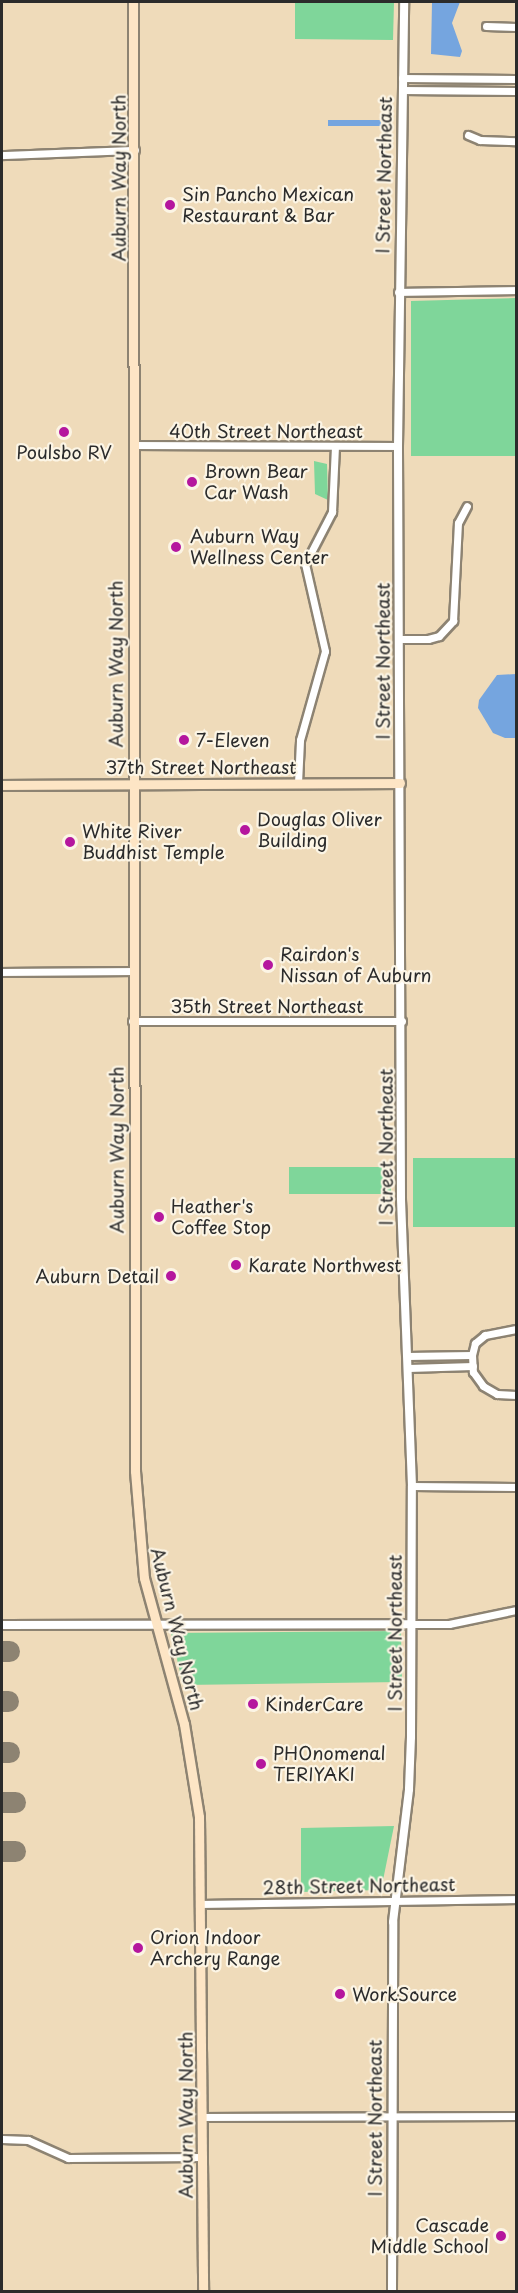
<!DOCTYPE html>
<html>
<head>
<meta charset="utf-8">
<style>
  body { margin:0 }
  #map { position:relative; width:518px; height:2293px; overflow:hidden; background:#efdbba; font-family:"Playpen Sans",sans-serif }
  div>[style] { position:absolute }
  .green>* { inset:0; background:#7fd69a }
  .water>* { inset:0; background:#75a5df }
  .taxiway>* { height:21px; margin:-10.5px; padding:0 10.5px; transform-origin:10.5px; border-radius:10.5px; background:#8d8372 }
  .roads { filter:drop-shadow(2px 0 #8d8372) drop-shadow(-2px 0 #8d8372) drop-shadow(0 2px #8d8372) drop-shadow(0 -2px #8d8372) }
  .minor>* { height:7px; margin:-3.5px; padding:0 3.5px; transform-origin:3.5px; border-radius:3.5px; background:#fff }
  .tertiary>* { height:8px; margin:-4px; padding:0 4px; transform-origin:4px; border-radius:4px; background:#fff }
  .secondary>* { height:9px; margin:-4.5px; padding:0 4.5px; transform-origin:4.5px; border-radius:4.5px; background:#fde5c5 }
  .dots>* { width:16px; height:16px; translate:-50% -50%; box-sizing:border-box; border:3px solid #fcf5e5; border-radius:50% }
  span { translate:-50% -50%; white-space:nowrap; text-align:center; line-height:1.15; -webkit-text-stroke:4.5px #fcf5e5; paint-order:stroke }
  .street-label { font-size:18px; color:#2b2b2b }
  .poi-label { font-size:18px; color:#2b2b2b }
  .left { translate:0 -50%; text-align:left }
  .right { translate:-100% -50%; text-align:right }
  .frame { position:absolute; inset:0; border:3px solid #2b2b2b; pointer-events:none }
</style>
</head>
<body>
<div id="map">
  <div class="green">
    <div style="clip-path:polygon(295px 2px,394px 2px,393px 40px,295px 39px)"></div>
    <div style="clip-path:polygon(516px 298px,516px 456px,411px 456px,411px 301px)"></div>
    <div style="clip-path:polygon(314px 461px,327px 464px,328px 500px,315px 494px)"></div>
    <div style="clip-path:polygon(413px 1158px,516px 1158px,516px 1227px,413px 1227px)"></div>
    <div style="clip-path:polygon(289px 1167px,391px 1167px,391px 1194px,289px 1194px)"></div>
    <div style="clip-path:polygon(401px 1631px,402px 1682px,183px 1685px,171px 1633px)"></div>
    <div style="clip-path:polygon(394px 1826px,381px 1890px,301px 1892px,301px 1828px)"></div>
  </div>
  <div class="water">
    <div style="clip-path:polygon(432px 2px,460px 2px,452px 23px,462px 51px,460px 57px,431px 54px)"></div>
    <div style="clip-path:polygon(328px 120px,380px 120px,382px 126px,328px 126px)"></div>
    <div style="clip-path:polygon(516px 674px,516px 738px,505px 738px,493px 733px,478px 708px,479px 700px,497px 675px)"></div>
  </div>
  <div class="taxiway">
    <div style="left:2px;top:1651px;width:7px"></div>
    <div style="left:2px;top:1701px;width:6px"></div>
    <div style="left:2px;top:1752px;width:7px"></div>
    <div style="left:2px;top:1802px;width:13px"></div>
    <div style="left:2px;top:1851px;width:13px"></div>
  </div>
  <div class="roads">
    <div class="minor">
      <div style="left:486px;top:26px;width:30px;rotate:2deg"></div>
      <div style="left:402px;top:78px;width:114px;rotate:0.5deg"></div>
      <div style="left:402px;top:90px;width:114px;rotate:0.5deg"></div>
      <div style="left:468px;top:135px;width:13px;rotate:23deg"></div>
      <div style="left:480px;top:140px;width:36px;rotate:2deg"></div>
      <div style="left:2px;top:155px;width:133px;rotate:-2.2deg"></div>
      <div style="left:398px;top:292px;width:118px;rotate:-1deg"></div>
      <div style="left:134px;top:445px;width:264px;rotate:0.2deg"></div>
      <div style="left:399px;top:639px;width:29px"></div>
      <div style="left:428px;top:639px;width:11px;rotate:-15deg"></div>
      <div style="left:439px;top:636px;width:21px;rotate:-47deg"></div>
      <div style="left:453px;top:621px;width:98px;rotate:-87.1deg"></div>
      <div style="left:458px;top:523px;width:19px;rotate:-62deg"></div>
      <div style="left:298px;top:783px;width:43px;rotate:-87.3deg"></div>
      <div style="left:300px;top:740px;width:92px;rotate:-74.3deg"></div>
      <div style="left:325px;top:651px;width:89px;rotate:-102.9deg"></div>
      <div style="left:305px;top:564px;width:59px;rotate:-62.6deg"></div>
      <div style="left:332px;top:512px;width:66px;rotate:-87.4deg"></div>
      <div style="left:2px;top:972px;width:131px;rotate:-0.4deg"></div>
      <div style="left:132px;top:1021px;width:270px"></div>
      <div style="left:516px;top:1329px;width:32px;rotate:169deg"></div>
      <div style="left:485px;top:1335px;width:13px;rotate:141deg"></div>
      <div style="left:475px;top:1343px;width:12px;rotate:104deg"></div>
      <div style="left:472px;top:1355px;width:17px;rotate:87deg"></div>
      <div style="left:473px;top:1372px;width:17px;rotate:54deg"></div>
      <div style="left:483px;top:1386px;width:16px;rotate:30deg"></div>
      <div style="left:497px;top:1394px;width:19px;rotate:3deg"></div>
      <div style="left:407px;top:1356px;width:65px;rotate:-0.9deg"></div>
      <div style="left:408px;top:1368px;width:65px;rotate:-1.8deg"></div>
      <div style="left:412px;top:1486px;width:104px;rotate:0.6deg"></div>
      <div style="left:411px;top:1624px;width:38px"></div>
      <div style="left:449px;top:1624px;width:68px;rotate:-11.8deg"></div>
      <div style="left:203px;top:1904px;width:313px;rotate:-0.9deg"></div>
      <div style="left:202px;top:2117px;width:314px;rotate:-0.2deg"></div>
      <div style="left:2px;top:2139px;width:26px;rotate:2deg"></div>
      <div style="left:28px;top:2140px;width:44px;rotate:24.2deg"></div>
      <div style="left:68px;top:2158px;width:135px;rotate:-0.4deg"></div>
    </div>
    <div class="tertiary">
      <div style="left:2px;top:1625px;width:409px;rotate:-0.1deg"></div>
      <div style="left:392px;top:2292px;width:370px;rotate:-89.8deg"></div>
      <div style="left:393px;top:1922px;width:134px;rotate:-83.1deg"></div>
      <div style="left:409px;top:1789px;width:52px;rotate:-87.8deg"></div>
      <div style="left:411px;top:1737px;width:251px;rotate:-89.8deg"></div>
      <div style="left:412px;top:1486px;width:288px;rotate:-92.2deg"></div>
      <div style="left:401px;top:1198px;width:752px;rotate:-90.23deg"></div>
      <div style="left:398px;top:446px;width:444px;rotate:-89.2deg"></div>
    </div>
    <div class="secondary">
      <div style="left:133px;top:2px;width:1469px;rotate:89.92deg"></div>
      <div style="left:135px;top:1471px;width:107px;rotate:85.2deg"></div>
      <div style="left:144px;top:1578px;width:151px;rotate:74.7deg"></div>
      <div style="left:184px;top:1724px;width:94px;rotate:80.8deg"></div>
      <div style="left:199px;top:1817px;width:475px;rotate:89.5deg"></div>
      <div style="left:2px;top:785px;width:398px;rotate:-0.3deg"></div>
    </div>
  </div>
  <div class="dots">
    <div style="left:170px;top:205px;background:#b5179e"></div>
    <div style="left:64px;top:432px;background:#b5179e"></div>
    <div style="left:192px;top:482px;background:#b5179e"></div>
    <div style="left:176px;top:547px;background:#b5179e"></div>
    <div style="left:184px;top:740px;background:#b5179e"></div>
    <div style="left:245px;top:830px;background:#b5179e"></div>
    <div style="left:70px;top:842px;background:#b5179e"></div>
    <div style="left:268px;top:965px;background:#b5179e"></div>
    <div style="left:159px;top:1217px;background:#b5179e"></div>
    <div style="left:236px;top:1265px;background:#b5179e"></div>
    <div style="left:171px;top:1276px;background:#b5179e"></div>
    <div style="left:253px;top:1704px;background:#b5179e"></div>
    <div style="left:261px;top:1764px;background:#b5179e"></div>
    <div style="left:138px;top:1948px;background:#b5179e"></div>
    <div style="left:340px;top:1994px;background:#b5179e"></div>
    <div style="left:501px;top:2236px;background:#b5179e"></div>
  </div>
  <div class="street-label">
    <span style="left:384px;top:175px;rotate:-89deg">I Street Northeast</span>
    <span style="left:119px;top:178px;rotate:-90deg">Auburn Way North</span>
    <span style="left:266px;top:431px">40th Street Northeast</span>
    <span style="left:383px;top:661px;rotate:-90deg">I Street Northeast</span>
    <span style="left:116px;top:664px;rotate:-90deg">Auburn Way North</span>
    <span style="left:201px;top:767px">37th Street Northeast</span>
    <span style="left:267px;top:1006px">35th Street Northeast</span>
    <span style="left:386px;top:1147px;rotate:-90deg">I Street Northeast</span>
    <span style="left:117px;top:1150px;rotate:-90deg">Auburn Way North</span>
    <span style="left:177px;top:1629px;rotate:76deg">Auburn Way North</span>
    <span style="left:395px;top:1633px;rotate:-90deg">I Street Northeast</span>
    <span style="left:359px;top:1886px;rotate:-1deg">28th Street Northeast</span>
    <span style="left:186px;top:2115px;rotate:-90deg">Auburn Way North</span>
    <span style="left:375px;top:2118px;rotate:-90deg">I Street Northeast</span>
  </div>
  <div class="poi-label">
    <span class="left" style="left:182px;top:205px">Sin Pancho Mexican<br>Restaurant &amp; Bar</span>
    <span style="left:64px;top:452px">Poulsbo RV</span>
    <span class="left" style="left:204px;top:482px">Brown Bear<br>Car Wash</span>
    <span class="left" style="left:190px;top:547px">Auburn Way<br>Wellness Center</span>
    <span class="left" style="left:196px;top:740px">7-Eleven</span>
    <span class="left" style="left:257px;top:830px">Douglas Oliver<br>Building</span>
    <span class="left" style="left:82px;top:842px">White River<br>Buddhist Temple</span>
    <span class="left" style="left:280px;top:965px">Rairdon's<br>Nissan of Auburn</span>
    <span class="left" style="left:171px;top:1217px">Heather's<br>Coffee Stop</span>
    <span class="left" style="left:248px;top:1265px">Karate Northwest</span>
    <span class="right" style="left:159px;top:1276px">Auburn Detail</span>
    <span class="left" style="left:265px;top:1704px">KinderCare</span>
    <span class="left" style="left:273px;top:1764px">PHOnomenal<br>TERIYAKI</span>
    <span class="left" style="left:150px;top:1948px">Orion Indoor<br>Archery Range</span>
    <span class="left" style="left:352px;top:1994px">WorkSource</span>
    <span class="right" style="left:489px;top:2236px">Cascade<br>Middle School</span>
  </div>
  <div class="frame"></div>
</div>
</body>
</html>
